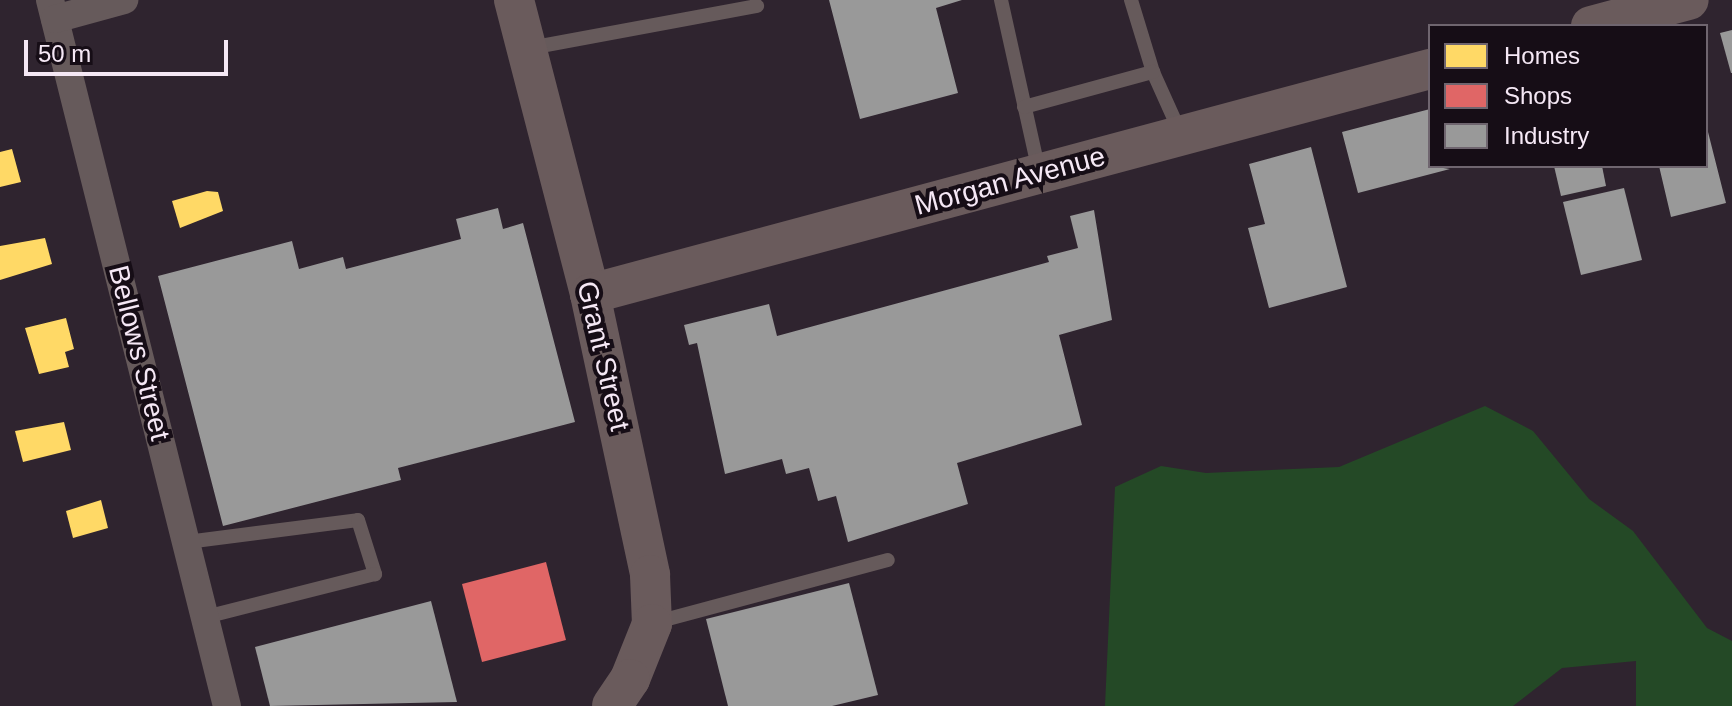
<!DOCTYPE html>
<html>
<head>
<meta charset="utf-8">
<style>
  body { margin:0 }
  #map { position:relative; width:1732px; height:706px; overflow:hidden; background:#2f242f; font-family:Arial,sans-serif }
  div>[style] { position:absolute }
  .green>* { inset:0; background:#244926 }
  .homes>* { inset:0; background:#ffd966 }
  .shops>* { inset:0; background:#e06666 }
  .industry>* { inset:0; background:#999 }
  .lane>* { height:14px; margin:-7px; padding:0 7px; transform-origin:7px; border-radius:7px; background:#665a5b }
  .street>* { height:28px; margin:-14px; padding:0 14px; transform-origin:14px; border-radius:14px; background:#665a5b }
  .secondary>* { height:40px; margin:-20px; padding:0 20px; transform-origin:20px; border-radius:20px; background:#6a5b5c }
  span { translate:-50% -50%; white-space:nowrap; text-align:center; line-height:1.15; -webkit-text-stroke:8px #160d16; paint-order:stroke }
  .street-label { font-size:28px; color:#f5e8f5 }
  .legend { position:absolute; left:1428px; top:24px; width:280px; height:144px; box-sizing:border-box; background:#160d16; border:2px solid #6f656f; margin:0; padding:10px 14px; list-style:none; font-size:24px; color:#f5e8f5 }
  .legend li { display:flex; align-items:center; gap:16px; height:40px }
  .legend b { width:40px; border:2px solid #6f656f }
  .scale { position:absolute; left:24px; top:40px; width:204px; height:36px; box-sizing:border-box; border:4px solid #f5e8f5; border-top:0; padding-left:10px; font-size:24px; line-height:28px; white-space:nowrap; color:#f5e8f5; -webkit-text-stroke:6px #160d16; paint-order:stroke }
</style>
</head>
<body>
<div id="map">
  <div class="green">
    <div style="clip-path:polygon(1485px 406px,1533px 431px,1589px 499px,1633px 531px,1707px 628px,1732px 641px,1732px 706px,1636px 706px,1636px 661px,1562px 668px,1513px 706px,1105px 706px,1115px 487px,1161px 466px,1206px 473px,1339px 467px)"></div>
  </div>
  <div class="homes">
    <div style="clip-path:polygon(12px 149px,21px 182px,0 187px,0 152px)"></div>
    <div style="clip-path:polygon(207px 191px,218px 192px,223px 211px,180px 228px,172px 201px)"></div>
    <div style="clip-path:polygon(45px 238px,52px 264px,0 280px,0 246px)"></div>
    <div style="clip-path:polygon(66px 318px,74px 349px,65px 352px,69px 367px,39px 374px,25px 328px)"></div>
    <div style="clip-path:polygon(64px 422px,71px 450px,23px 462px,15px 431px)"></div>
    <div style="clip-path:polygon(101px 500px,108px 528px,73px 538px,66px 511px)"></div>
  </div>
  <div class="shops">
    <div style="clip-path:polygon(546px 562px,566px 640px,482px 662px,462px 584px)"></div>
  </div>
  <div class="industry">
    <div style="clip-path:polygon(829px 0,962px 0,936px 8px,958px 93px,860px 119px)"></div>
    <div style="clip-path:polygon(1732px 30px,1732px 73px,1731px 73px,1720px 33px)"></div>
    <div style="clip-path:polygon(1430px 109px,1430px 166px,1450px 169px,1358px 193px,1342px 132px)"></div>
    <div style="clip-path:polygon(1707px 128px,1726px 203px,1671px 217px,1659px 166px,1706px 166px)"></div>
    <div style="clip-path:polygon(1311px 147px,1347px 287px,1269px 308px,1248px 228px,1265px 224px,1249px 164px)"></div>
    <div style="clip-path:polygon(1554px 166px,1602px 166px,1606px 186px,1561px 196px)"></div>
    <div style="clip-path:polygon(1624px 188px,1642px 260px,1581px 275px,1563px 202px)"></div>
    <div style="clip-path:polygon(498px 208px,503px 229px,523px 223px,575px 422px,398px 468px,401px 480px,223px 526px,158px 276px,292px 241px,299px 269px,343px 257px,346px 269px,461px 239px,456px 219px)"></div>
    <div style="clip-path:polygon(1094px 210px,1112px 320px,1059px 335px,1082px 425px,957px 463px,968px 504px,848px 542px,836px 496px,818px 501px,809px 468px,786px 474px,782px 459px,725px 474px,697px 343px,689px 345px,684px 325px,769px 304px,777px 336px,1049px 262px,1047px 256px,1078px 248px,1070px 216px)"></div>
    <div style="clip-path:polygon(849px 583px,878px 695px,832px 706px,728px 706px,706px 619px)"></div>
    <div style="clip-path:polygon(431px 601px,457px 702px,270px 706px,255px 647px)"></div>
  </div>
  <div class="lane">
    <div style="left:1001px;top:0;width:175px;rotate:77.5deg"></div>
    <div style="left:1131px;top:0;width:75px;rotate:73deg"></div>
    <div style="left:1153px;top:72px;width:66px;rotate:65.8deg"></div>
    <div style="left:530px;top:48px;width:231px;rotate:-10.5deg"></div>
    <div style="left:1024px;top:107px;width:134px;rotate:-15.2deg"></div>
    <div style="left:187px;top:542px;width:172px;rotate:-7.3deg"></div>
    <div style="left:358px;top:520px;width:57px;rotate:72.5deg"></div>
    <div style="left:375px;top:574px;width:175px;rotate:165.8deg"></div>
    <div style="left:653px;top:623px;width:243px;rotate:-15deg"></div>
  </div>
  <div class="street">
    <div style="left:50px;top:0;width:728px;rotate:75.93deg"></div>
    <div style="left:55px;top:19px;width:72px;rotate:-15.4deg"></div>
  </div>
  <div class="secondary">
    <div style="left:514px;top:0;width:304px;rotate:75.5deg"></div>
    <div style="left:590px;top:294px;width:287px;rotate:77.9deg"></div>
    <div style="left:650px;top:575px;width:49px;rotate:87.7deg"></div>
    <div style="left:652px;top:624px;width:59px;rotate:111.8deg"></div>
    <div style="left:630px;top:679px;width:32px;rotate:124deg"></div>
    <div style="left:1591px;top:26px;width:101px;rotate:-14.9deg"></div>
    <div style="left:590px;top:294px;width:870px;rotate:-15deg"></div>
  </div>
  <div class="street-label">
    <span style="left:1010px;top:181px;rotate:-15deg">Morgan Avenue</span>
    <span style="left:139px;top:353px;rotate:76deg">Bellows Street</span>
    <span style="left:603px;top:356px;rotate:77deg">Grant Street</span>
  </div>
  <ul class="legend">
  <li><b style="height:22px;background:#ffd966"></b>Homes</li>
  <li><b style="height:22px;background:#e06666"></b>Shops</li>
  <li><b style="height:22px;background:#999"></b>Industry</li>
  </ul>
  <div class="scale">50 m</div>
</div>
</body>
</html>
